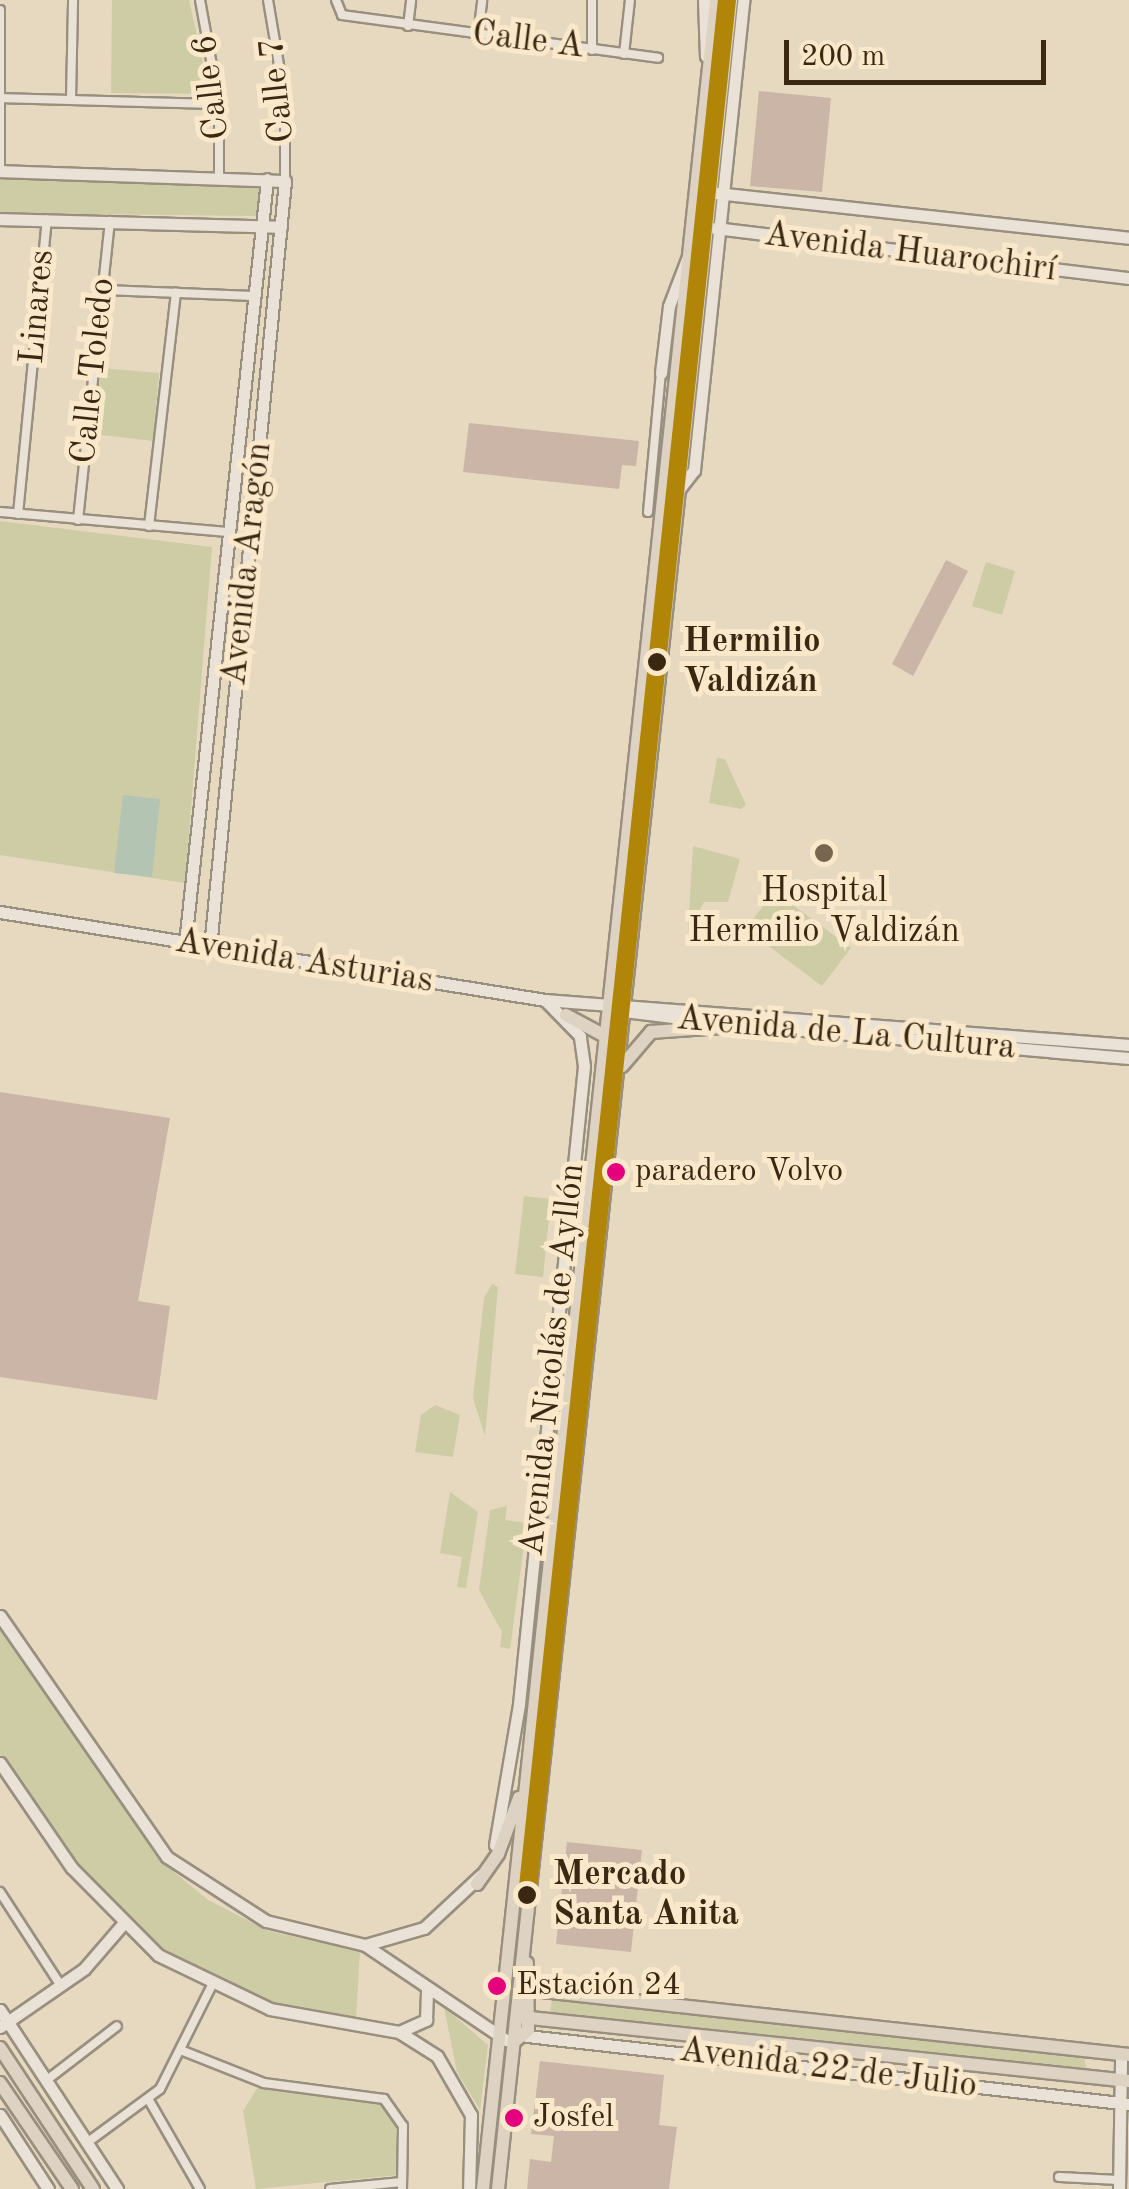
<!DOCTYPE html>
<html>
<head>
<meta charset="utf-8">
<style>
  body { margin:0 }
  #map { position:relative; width:1129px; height:2189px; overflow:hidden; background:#e7d8c0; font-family:"Old Standard TT",serif }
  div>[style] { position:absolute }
  .green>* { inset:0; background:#cdcca5 }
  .water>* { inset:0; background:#b3c4b3 }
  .building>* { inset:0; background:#cab5a7 }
  .roads { filter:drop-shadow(2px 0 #998f7f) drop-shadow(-2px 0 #998f7f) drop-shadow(0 2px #998f7f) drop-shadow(0 -2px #998f7f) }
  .street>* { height:8px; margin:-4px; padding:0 4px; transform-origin:4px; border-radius:4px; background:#eae2d6 }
  .secondary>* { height:11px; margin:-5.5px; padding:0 5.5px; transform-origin:5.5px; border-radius:5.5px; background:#eae2d6 }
  .primary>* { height:12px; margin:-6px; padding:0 6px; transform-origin:6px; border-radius:6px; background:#ded3c2 }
  .metro-1>* { height:18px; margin:-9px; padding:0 9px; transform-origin:9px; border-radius:9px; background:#b18507 }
  .dots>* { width:28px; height:28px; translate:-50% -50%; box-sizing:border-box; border:5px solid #fae8cb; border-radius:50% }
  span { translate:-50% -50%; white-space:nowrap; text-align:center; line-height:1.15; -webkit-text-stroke:10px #fae8cb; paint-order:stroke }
  .bus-label { font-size:32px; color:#3b2812 }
  .left { translate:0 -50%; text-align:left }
  .street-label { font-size:35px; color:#3b2812 }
  .stop-label { font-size:35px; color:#3b2812; font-weight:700 }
  .poi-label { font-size:35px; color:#3b2812 }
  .scale { position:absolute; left:784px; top:40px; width:262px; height:45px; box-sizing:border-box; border:5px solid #3b2812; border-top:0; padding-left:12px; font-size:30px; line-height:35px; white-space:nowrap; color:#3b2812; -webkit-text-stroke:8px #fae8cb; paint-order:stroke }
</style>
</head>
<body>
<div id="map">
  <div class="green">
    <div style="clip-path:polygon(112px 0,189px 0,210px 94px,111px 93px)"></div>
    <div style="clip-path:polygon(0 177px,217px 179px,264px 186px,257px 216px,0 213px)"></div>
    <div style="clip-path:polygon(101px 368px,159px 373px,153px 441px,94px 434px)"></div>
    <div style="clip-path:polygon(0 521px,212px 547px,185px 883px,0 855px)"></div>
    <div style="clip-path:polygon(986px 562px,1015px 571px,1002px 615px,972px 606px)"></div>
    <div style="clip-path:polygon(717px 758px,725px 759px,746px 805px,741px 809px,709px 803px)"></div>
    <div style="clip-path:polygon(693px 846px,740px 859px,728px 902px,704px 902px,688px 931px)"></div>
    <div style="clip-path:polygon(774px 891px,851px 948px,822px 986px,746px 929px)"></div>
    <div style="clip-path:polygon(524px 1196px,551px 1199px,543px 1277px,515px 1274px)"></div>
    <div style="clip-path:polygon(492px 1284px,498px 1287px,485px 1436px,473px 1398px,484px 1298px)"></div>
    <div style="clip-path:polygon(435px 1405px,460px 1415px,453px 1457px,415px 1452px,421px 1415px)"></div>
    <div style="clip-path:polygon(450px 1492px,478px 1512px,466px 1588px,457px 1587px,462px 1557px,440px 1553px)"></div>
    <div style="clip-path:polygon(507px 1506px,505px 1520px,527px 1523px,510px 1649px,500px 1647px,502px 1632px,479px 1590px,490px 1510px)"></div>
    <div style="clip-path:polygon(0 1620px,167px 1866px,208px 1900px,269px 1931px,360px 1951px,356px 2020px,267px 2003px,158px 1949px,100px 1900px,0 1755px)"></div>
    <div style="clip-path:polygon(552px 2000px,1084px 2055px,1086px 2068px,550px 2012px)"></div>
    <div style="clip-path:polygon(444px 2007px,488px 2045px,480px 2110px,457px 2072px)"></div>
    <div style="clip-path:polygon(258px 2087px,379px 2104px,396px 2124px,398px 2175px,256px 2189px,243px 2111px)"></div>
  </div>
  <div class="water">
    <div style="clip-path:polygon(123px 795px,160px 799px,152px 877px,114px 873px)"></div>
  </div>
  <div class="building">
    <div style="clip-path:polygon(759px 91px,831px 98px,822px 192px,750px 186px)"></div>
    <div style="clip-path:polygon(469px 423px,639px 441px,636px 466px,622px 465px,619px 489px,463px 472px)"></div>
    <div style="clip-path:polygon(946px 560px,968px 571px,913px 676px,892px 664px)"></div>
    <div style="clip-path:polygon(0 1092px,170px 1118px,138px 1301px,170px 1306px,157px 1400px,0 1377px)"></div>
    <div style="clip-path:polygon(567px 1842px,642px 1850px,631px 1952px,556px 1944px)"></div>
    <div style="clip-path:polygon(540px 2061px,664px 2075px,659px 2125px,677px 2127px,669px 2189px,527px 2189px,530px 2159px,551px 2162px,554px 2136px,531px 2134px)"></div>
  </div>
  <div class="roads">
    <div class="street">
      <div style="left:200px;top:0;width:106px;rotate:79.6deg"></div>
      <div style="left:219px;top:104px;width:71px;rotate:90deg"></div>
      <div style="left:268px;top:0;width:102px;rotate:80.4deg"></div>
      <div style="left:285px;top:101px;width:80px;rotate:90deg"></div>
      <div style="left:336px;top:0;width:16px;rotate:68deg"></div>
      <div style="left:342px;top:15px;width:319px;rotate:7.7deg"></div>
      <div style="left:592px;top:0;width:50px;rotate:90deg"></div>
      <div style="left:0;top:10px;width:161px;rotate:90deg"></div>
      <div style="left:408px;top:26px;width:26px;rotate:-83deg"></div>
      <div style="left:478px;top:35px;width:35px;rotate:-83deg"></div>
      <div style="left:624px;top:54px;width:54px;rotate:-83.7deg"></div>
      <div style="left:0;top:98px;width:219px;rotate:1.6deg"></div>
      <div style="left:71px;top:99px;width:99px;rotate:-88.8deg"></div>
      <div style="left:103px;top:290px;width:152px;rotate:2.3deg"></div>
      <div style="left:0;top:512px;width:230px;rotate:5deg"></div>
      <div style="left:648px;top:512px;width:140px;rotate:-84.7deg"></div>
      <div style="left:18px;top:514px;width:296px;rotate:-84.4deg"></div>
      <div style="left:78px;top:520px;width:301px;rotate:-83.9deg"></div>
      <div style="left:149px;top:526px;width:235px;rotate:-83.4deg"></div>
      <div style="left:0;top:1892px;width:112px;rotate:57deg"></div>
      <div style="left:183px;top:2051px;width:87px;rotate:21.6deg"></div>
      <div style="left:264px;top:2083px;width:121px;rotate:7.6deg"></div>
      <div style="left:384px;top:2099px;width:33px;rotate:55deg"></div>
      <div style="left:403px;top:2126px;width:63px;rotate:90.9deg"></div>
      <div style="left:47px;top:2080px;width:88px;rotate:-37.6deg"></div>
      <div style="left:150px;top:2102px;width:100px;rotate:60.1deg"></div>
      <div style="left:88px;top:2142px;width:89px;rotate:-36.4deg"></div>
      <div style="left:160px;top:2089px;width:114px;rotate:-63.4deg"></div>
      <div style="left:1059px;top:2177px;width:60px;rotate:2.9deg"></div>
      <div style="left:330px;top:2189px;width:72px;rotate:-5.6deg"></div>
    </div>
    <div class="secondary">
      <div style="left:704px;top:0;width:56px;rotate:88deg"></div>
      <div style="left:0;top:171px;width:285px;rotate:2deg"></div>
      <div style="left:285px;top:181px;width:770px;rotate:95.59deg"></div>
      <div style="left:716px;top:193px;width:415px;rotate:6.2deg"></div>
      <div style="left:0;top:219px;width:281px;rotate:1.6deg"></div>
      <div style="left:715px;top:228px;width:417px;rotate:6.9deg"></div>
      <div style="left:661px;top:373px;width:67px;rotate:-83.2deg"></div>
      <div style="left:669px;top:306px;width:50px;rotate:-69deg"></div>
      <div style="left:680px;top:488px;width:23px;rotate:-52deg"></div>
      <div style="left:694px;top:470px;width:473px;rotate:-84deg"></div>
      <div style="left:0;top:912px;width:552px;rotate:9.17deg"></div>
      <div style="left:545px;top:1000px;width:586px;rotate:4.41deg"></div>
      <div style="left:185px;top:943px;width:768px;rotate:-83.87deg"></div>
      <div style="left:616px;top:1010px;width:106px;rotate:7.1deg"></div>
      <div style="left:744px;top:1025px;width:386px;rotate:4.9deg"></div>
      <div style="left:0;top:1616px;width:293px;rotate:55.3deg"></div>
      <div style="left:167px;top:1857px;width:118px;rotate:32.9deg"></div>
      <div style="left:266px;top:1921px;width:102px;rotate:13.6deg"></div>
      <div style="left:365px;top:1945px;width:170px;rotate:34deg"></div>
      <div style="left:0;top:1763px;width:127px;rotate:55.6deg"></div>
      <div style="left:72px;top:1868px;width:122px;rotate:45.3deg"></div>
      <div style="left:158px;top:1955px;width:124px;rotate:25.7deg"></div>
      <div style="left:270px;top:2009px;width:131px;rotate:10.1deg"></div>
      <div style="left:399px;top:2032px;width:45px;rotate:32.3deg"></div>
      <div style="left:437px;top:2056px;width:68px;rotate:60deg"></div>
      <div style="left:471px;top:2115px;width:74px;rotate:91.5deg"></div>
      <div style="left:495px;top:1845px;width:143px;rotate:-80.3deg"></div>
      <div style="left:519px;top:1704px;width:641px;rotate:-84.18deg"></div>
      <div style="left:584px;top:1066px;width:30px;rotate:-98deg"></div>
      <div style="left:580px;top:1036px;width:50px;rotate:-134.2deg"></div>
      <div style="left:365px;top:1945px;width:61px;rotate:-16.1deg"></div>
      <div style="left:424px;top:1928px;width:78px;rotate:-42.9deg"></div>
      <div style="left:0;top:2010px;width:214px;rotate:56.8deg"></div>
      <div style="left:0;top:2027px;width:102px;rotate:-34.6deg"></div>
      <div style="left:84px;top:1969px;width:58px;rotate:-49.2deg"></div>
      <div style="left:399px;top:2032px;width:30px;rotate:-24deg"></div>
      <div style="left:426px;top:2020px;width:31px;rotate:-88deg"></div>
      <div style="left:527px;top:2036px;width:606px;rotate:6.44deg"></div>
      <div style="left:0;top:2115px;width:88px;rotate:57deg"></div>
      <div style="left:1119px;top:2189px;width:134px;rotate:-89.1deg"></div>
    </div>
    <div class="primary">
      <div style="left:566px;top:1015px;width:44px;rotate:28.3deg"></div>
      <div style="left:622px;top:1066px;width:45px;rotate:-49.5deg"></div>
      <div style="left:651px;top:1032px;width:99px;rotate:-4deg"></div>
      <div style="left:477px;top:1884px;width:37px;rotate:-55deg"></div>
      <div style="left:498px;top:1854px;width:60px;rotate:-69.4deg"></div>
      <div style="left:533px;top:1990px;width:600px;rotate:6.22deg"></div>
      <div style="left:530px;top:2018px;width:602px;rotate:6deg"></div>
      <div style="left:515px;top:2041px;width:17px;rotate:-40deg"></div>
      <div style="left:528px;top:2030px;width:67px;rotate:-90.9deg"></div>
      <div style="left:0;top:2048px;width:169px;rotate:56.6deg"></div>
      <div style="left:0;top:2083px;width:128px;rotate:55.8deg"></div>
      <div style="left:483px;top:2189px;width:2201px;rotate:-83.92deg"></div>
      <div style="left:498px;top:2189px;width:2201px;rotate:-83.92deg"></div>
    </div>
  </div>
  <div class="metro-1">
    <div style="left:527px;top:1896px;width:1907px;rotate:-83.98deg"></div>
  </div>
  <div class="dots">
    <div style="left:657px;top:662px;background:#3b2812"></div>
    <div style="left:824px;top:853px;background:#77664f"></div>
    <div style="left:616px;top:1172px;background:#e5007d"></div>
    <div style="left:527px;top:1895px;background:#3b2812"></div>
    <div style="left:497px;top:1986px;background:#e5007d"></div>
    <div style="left:514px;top:2118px;background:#e5007d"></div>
  </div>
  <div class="bus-label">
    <span class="left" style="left:635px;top:1172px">paradero Volvo</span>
    <span class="left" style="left:516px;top:1986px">Estación 24</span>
    <span class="left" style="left:533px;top:2118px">Josfel</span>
  </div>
  <div class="street-label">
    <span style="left:528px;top:41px;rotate:7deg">Calle A</span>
    <span style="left:212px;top:87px;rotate:-97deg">Calle 6</span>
    <span style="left:278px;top:90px;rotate:-96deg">Calle 7</span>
    <span style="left:910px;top:253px;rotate:7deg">Avenida Huarochirí</span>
    <span style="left:38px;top:307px;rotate:-85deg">Linares</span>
    <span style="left:94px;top:371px;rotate:-84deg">Calle Toledo</span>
    <span style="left:248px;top:564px;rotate:-84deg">Avenida Aragón</span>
    <span style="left:304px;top:962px;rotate:9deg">Avenida Asturias</span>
    <span style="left:846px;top:1034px;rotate:5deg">Avenida de La Cultura</span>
    <span style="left:553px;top:1360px;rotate:-84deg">Avenida Nicolás de Ayllón</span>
    <span style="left:828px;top:2069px;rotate:7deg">Avenida 22 de Julio</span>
  </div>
  <div class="stop-label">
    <span class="left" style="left:683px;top:662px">Hermilio<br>Valdizán</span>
    <span class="left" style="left:553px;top:1895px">Mercado<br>Santa Anita</span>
  </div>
  <div class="poi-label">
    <span style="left:824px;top:912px">Hospital<br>Hermilio Valdizán</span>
  </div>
  <div class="scale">200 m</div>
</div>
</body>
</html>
